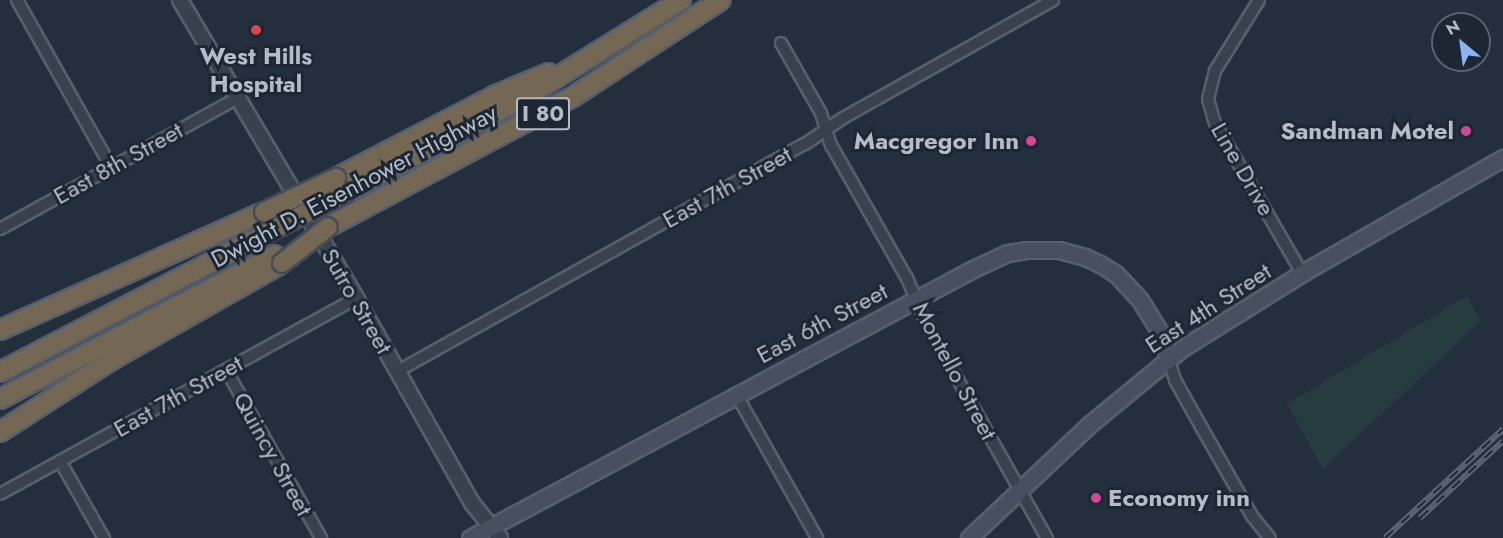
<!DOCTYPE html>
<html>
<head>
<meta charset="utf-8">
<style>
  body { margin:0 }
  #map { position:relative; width:1503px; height:538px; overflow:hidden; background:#242f3e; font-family:Jost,sans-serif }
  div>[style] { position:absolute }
  .green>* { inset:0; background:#263c3f }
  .roads { filter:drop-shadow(2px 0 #565f6c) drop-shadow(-2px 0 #565f6c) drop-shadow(0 2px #565f6c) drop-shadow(0 -2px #565f6c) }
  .minor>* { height:10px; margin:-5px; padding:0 5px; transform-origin:5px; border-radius:5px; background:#38414e }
  .tertiary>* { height:14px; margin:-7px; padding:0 7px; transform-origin:7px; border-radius:7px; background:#38414e }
  .secondary>* { height:15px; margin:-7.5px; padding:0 7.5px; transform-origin:7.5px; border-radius:7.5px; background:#465061 }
  .motorway>* { height:18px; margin:-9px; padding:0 9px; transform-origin:9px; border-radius:9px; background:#746855 }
  .rail>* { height:6px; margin-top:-3px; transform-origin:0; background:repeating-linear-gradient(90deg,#1d2633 0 11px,#5a6575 0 22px); box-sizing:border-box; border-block:2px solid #5a6575 }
  .bridges { filter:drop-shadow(2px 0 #434c59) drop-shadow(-2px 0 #434c59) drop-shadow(0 2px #434c59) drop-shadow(0 -2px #434c59) }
  .motorway-bridge>* { height:18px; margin:-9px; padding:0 9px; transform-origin:9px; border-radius:9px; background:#746855 }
  .dots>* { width:16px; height:16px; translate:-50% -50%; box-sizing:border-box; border:3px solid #1d2633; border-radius:50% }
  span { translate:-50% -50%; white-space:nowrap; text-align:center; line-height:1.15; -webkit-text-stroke:6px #1d2633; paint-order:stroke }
  .shield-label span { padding:2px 4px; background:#1d2633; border:2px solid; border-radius:4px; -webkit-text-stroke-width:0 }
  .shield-label { font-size:22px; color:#b4bcc9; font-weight:700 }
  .poi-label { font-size:24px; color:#b4bcc9; font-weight:700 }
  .right { translate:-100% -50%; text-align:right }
  .left { translate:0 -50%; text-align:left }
  .street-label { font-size:24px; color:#b4bcc9 }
  .north { position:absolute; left:1431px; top:12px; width:60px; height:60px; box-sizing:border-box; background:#1d2633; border:2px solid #59626f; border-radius:50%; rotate:331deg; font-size:16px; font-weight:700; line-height:24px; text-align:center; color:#b4bcc9 }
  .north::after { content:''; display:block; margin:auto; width:21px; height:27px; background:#8ab4f8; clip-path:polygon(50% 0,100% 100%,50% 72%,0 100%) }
</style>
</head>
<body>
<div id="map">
  <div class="green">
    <div style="clip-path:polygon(1467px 296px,1481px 321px,1323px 469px,1287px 404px)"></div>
  </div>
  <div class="roads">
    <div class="minor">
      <div style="left:17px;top:0;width:192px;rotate:60.6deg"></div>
      <div style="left:1259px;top:0;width:84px;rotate:121.8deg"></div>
      <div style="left:1215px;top:71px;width:29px;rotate:104deg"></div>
      <div style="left:1208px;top:99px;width:25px;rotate:74deg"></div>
      <div style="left:1215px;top:123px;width:173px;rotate:59.9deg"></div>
      <div style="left:781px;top:43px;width:81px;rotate:60.3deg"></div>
      <div style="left:821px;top:113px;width:34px;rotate:73deg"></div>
      <div style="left:831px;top:145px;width:153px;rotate:60.3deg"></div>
      <div style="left:907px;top:278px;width:47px;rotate:67.3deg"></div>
      <div style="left:925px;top:321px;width:249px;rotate:60.7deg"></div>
      <div style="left:0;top:229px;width:271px;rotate:-28.9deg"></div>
      <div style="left:1168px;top:358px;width:23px;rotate:72deg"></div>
      <div style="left:1175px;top:380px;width:57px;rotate:60.8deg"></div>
      <div style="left:1203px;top:430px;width:99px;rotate:60.3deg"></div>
      <div style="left:1252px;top:516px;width:28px;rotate:51deg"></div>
      <div style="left:226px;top:370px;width:193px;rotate:60.5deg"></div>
      <div style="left:398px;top:371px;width:466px;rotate:-29.2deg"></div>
      <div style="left:805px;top:144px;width:46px;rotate:-34.4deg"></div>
      <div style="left:843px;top:118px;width:241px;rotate:-29.3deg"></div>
      <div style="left:736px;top:394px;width:165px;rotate:60.6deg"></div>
      <div style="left:60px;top:461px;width:89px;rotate:60.3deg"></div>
      <div style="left:0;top:494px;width:406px;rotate:-28.8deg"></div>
    </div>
    <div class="tertiary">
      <div style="left:180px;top:0;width:346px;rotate:59.4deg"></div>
      <div style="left:356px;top:298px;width:236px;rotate:60.5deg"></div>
      <div style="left:472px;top:503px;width:45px;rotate:51.3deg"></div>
    </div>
    <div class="secondary">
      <div style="left:470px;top:538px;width:570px;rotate:-28.14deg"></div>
      <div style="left:973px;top:269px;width:38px;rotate:-25deg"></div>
      <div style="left:1008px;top:253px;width:18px;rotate:-9deg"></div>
      <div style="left:1026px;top:250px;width:33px"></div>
      <div style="left:1059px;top:250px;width:27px;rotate:15deg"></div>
      <div style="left:1085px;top:257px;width:17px;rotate:25deg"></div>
      <div style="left:1100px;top:264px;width:19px;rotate:32deg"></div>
      <div style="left:1116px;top:274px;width:35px;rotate:47deg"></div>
      <div style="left:1140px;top:300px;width:44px;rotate:58.1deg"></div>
      <div style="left:1163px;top:337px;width:22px;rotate:77deg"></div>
      <div style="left:969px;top:538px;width:166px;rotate:-43.3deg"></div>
      <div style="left:1090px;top:424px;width:118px;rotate:-39.5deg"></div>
      <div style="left:1181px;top:349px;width:143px;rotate:-32.1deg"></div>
      <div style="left:1302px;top:273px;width:232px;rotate:-29.8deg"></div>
    </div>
    <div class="motorway">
      <div style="left:336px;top:178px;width:180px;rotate:-27.4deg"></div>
      <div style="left:496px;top:95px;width:57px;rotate:-22.5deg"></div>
      <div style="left:345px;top:193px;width:216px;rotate:-28.2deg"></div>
      <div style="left:535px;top:91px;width:172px;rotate:-31.9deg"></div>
      <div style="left:328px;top:227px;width:275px;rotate:-28deg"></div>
      <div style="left:571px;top:98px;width:179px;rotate:-33.2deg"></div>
      <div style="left:0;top:330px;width:289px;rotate:-24.1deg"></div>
      <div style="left:0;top:372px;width:301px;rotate:-27.5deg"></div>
      <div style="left:0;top:399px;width:310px;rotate:-27.6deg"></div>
      <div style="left:0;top:432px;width:137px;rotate:-32.8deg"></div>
      <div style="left:115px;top:358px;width:192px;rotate:-29.6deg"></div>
    </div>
  </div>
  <div class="rail">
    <div style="left:1420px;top:518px;width:113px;rotate:-42.9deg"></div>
    <div style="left:1385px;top:538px;width:161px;rotate:-42.7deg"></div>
  </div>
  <div class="bridges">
    <div class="motorway-bridge">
      <div style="left:264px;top:212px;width:80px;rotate:-25.3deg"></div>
      <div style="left:267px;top:233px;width:88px;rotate:-27.1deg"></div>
      <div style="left:282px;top:263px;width:58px;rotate:-38deg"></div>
    </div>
  </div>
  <div class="dots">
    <div style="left:256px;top:30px;background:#e0444e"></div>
    <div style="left:1466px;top:131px;background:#d1479c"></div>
    <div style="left:1031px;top:141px;background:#d1479c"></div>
    <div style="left:1096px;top:498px;background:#d1479c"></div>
  </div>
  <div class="shield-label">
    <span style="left:543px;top:114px">I 80</span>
  </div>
  <div class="poi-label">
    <span style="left:256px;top:70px">West Hills<br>Hospital</span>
    <span class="right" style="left:1454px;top:131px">Sandman Motel</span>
    <span class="right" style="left:1019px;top:141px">Macgregor Inn</span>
    <span class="left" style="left:1108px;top:498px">Economy inn</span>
  </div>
  <div class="street-label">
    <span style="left:118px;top:163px;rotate:-29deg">East 8th Street</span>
    <span style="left:1243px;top:169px;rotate:60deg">Line Drive</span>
    <span style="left:354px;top:186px;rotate:-28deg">Dwight D. Eisenhower Highway</span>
    <span style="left:727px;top:187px;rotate:-29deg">East 7th Street</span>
    <span style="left:357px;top:301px;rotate:60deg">Sutro Street</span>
    <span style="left:1208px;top:308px;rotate:-33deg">East 4th Street</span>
    <span style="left:822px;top:323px;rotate:-28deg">East 6th Street</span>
    <span style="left:955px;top:371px;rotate:62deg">Montello Street</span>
    <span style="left:178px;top:396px;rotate:-29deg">East 7th Street</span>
    <span style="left:273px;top:454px;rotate:61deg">Quincy Street</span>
  </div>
  <div class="north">N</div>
</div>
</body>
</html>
